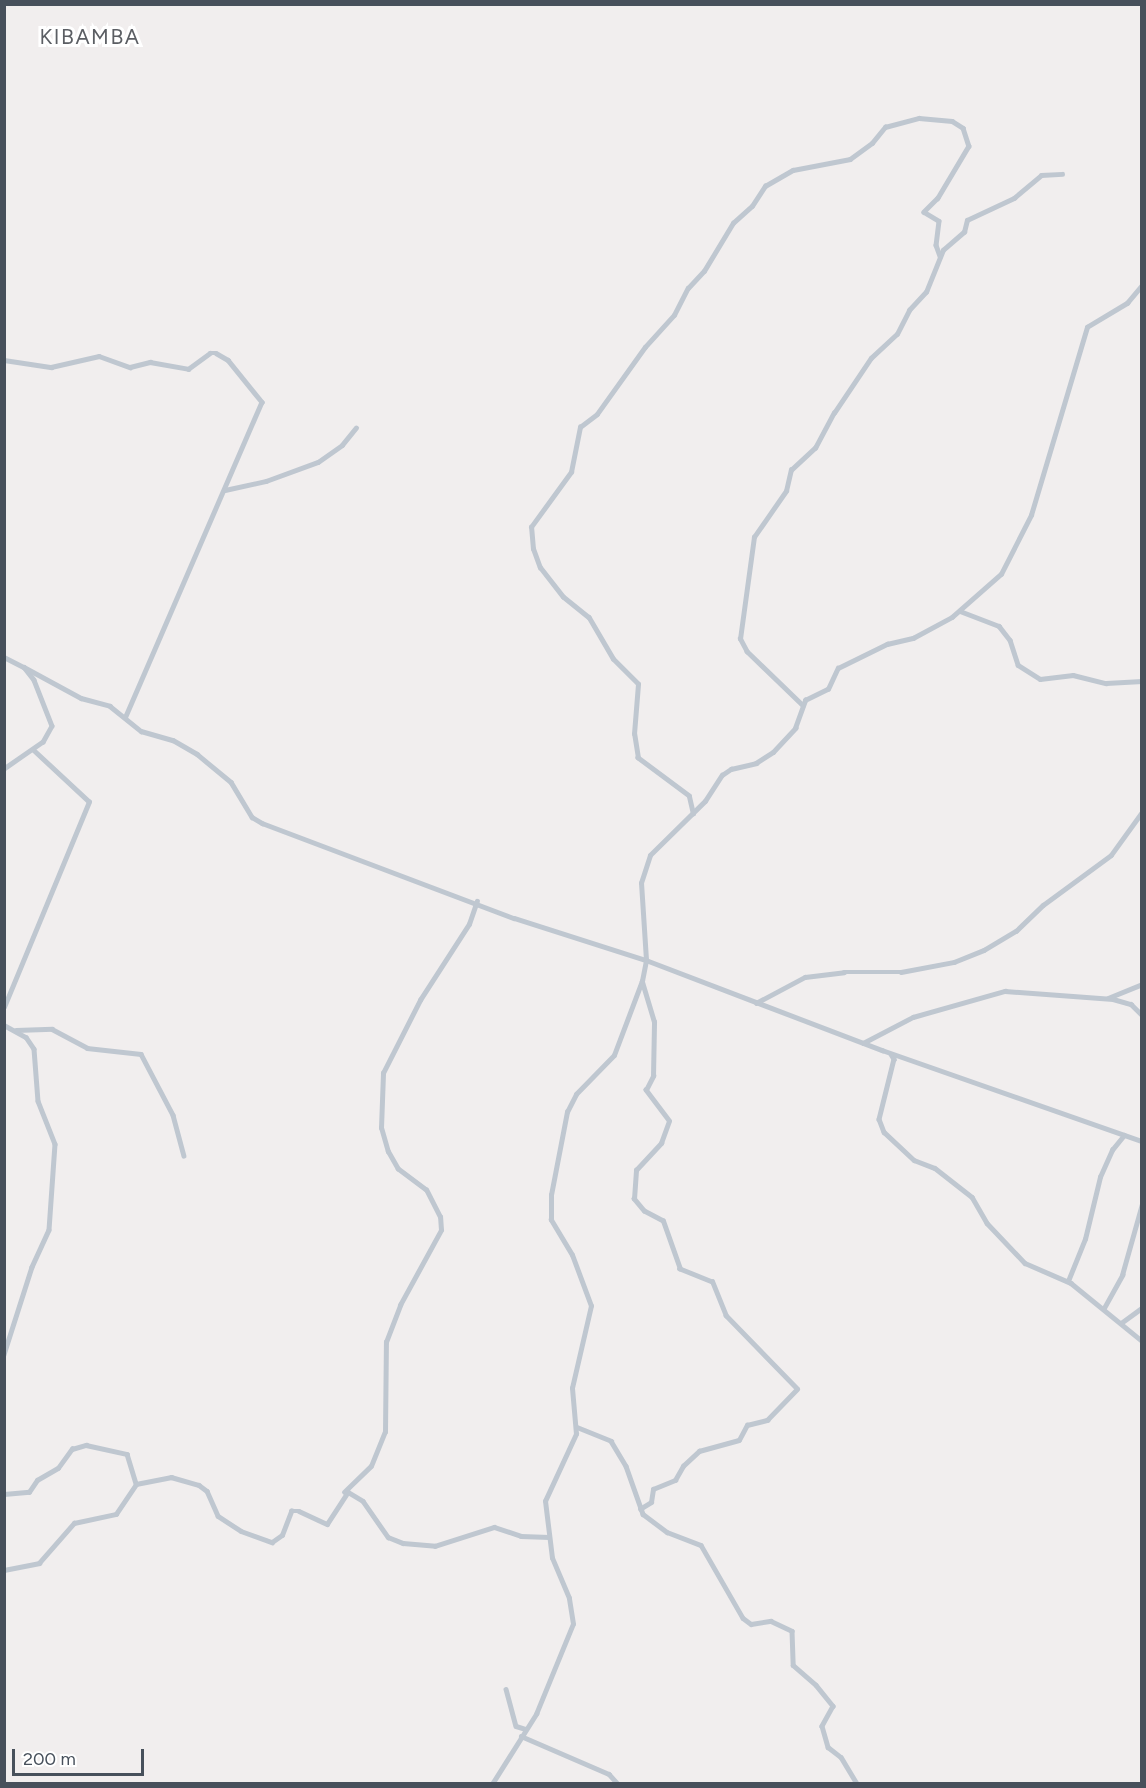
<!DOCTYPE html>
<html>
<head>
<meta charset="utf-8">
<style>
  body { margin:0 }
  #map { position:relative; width:1146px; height:1788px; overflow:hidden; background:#f1eeee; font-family:Figtree,sans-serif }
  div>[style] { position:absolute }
  .minor>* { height:4.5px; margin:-2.25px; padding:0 2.25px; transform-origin:2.25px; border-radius:2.25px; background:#bfc7d0 }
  span { translate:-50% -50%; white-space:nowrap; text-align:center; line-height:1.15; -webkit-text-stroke:6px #fff; paint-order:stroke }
  .quarter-label { font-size:21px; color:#5b5e63; letter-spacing:1.5px }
  .frame { position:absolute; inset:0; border:6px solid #47505b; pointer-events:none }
  .scale { position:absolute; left:12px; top:1749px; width:132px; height:27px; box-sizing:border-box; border:3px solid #47505b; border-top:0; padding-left:8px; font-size:18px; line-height:21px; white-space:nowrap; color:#47505b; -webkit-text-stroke:4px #fff; paint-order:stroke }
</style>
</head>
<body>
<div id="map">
  <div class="minor">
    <div style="left:4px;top:360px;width:48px;rotate:8.5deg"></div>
    <div style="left:51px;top:367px;width:49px;rotate:-12.9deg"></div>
    <div style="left:99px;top:356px;width:33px;rotate:20deg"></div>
    <div style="left:130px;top:367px;width:21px;rotate:-14deg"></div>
    <div style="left:150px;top:362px;width:39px;rotate:10deg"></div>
    <div style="left:188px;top:369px;width:27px;rotate:-36deg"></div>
    <div style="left:210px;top:353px;width:6px"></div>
    <div style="left:216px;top:353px;width:14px;rotate:30deg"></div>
    <div style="left:228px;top:360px;width:54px;rotate:51deg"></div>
    <div style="left:262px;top:402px;width:344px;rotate:113.4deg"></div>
    <div style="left:225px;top:490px;width:42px;rotate:-12.4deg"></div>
    <div style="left:266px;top:481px;width:55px;rotate:-20.1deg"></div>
    <div style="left:318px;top:462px;width:29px;rotate:-35deg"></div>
    <div style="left:342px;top:445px;width:22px;rotate:-51deg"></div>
    <div style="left:960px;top:611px;width:42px;rotate:21deg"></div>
    <div style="left:999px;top:626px;width:18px;rotate:52deg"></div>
    <div style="left:1010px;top:640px;width:26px;rotate:72deg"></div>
    <div style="left:1018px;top:665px;width:26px;rotate:32deg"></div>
    <div style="left:1040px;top:679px;width:33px;rotate:-7deg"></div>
    <div style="left:1073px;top:675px;width:34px;rotate:14deg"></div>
    <div style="left:1106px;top:683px;width:36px;rotate:-3deg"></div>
    <div style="left:4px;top:657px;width:22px;rotate:27deg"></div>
    <div style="left:24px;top:667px;width:16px;rotate:52deg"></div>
    <div style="left:34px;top:680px;width:49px;rotate:68.6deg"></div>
    <div style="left:52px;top:726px;width:18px;rotate:119deg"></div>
    <div style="left:43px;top:742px;width:47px;rotate:145.3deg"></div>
    <div style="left:24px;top:667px;width:65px;rotate:28.5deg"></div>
    <div style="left:81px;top:698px;width:30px;rotate:15deg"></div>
    <div style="left:110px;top:706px;width:40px;rotate:39deg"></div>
    <div style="left:141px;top:731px;width:33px;rotate:16deg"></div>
    <div style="left:173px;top:740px;width:28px;rotate:30deg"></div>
    <div style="left:197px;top:754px;width:44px;rotate:39.5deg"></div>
    <div style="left:231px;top:782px;width:41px;rotate:59deg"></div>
    <div style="left:252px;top:817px;width:12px;rotate:31deg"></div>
    <div style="left:262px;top:823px;width:269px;rotate:20.7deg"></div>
    <div style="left:514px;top:918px;width:139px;rotate:17.7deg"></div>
    <div style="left:646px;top:960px;width:253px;rotate:20.9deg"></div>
    <div style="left:882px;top:1050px;width:275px;rotate:19.3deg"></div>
    <div style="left:803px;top:706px;width:78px;rotate:-136deg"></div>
    <div style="left:747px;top:652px;width:15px;rotate:-118deg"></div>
    <div style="left:740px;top:639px;width:103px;rotate:-82.2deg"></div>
    <div style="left:754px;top:537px;width:56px;rotate:-55.2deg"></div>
    <div style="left:786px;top:491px;width:22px;rotate:-77deg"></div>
    <div style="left:791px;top:470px;width:33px;rotate:-43deg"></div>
    <div style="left:815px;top:448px;width:40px;rotate:-62deg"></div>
    <div style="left:834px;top:413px;width:66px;rotate:-56.1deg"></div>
    <div style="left:871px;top:358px;width:35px;rotate:-43deg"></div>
    <div style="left:897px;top:334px;width:27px;rotate:-63deg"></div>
    <div style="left:909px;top:310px;width:25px;rotate:-47deg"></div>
    <div style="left:926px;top:292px;width:45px;rotate:-68deg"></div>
    <div style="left:943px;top:250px;width:28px;rotate:-41deg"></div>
    <div style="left:964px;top:232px;width:12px;rotate:-76deg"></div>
    <div style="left:967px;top:220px;width:52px;rotate:-25.1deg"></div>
    <div style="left:1014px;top:198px;width:35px;rotate:-40deg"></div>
    <div style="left:1041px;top:175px;width:21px;rotate:-3deg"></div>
    <div style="left:693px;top:814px;width:18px;rotate:-103deg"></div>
    <div style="left:689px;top:796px;width:64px;rotate:-143.3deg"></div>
    <div style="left:638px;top:758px;width:24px;rotate:-99deg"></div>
    <div style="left:634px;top:734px;width:50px;rotate:-85.4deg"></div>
    <div style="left:638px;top:684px;width:35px;rotate:-135deg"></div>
    <div style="left:613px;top:659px;width:48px;rotate:-120.3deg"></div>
    <div style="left:589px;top:618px;width:33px;rotate:-141deg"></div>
    <div style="left:563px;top:597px;width:37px;rotate:-128deg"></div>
    <div style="left:540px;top:568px;width:20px;rotate:-110deg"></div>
    <div style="left:533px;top:549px;width:22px;rotate:-95deg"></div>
    <div style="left:531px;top:527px;width:68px;rotate:-54deg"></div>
    <div style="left:571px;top:472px;width:46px;rotate:-78.7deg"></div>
    <div style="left:580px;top:427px;width:21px;rotate:-37deg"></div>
    <div style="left:597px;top:414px;width:82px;rotate:-54.4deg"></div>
    <div style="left:645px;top:347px;width:43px;rotate:-47.8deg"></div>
    <div style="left:674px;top:315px;width:30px;rotate:-63deg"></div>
    <div style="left:688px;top:288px;width:23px;rotate:-47deg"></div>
    <div style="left:704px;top:271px;width:56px;rotate:-58.9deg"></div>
    <div style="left:733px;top:223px;width:25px;rotate:-42deg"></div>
    <div style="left:752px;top:206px;width:24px;rotate:-57deg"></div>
    <div style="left:765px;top:186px;width:32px;rotate:-30deg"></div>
    <div style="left:793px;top:170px;width:58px;rotate:-10.9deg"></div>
    <div style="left:850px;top:159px;width:27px;rotate:-36deg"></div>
    <div style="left:872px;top:143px;width:21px;rotate:-51deg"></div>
    <div style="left:885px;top:127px;width:35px;rotate:-15deg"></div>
    <div style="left:919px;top:118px;width:33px;rotate:5deg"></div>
    <div style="left:952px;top:121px;width:13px;rotate:32deg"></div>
    <div style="left:963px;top:128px;width:19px;rotate:72deg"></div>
    <div style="left:969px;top:146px;width:61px;rotate:120.8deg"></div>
    <div style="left:938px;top:198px;width:20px;rotate:135deg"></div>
    <div style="left:924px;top:212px;width:17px;rotate:31deg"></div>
    <div style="left:939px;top:221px;width:24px;rotate:97deg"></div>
    <div style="left:936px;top:245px;width:12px;rotate:70deg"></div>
    <div style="left:1108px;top:998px;width:37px;rotate:-22deg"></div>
    <div style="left:756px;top:1003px;width:55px;rotate:-28deg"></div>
    <div style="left:805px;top:977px;width:39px;rotate:-7deg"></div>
    <div style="left:844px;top:972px;width:57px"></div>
    <div style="left:901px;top:972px;width:54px;rotate:-10.7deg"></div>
    <div style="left:954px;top:962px;width:32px;rotate:-22deg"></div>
    <div style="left:984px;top:950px;width:37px;rotate:-31deg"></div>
    <div style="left:1016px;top:931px;width:37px;rotate:-44deg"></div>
    <div style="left:1043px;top:905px;width:84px;rotate:-36.3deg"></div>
    <div style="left:1111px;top:855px;width:53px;rotate:-54.2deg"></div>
    <div style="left:4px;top:1007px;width:222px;rotate:-67.5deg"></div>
    <div style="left:89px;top:802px;width:76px;rotate:-137.1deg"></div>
    <div style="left:4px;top:1025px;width:25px;rotate:29deg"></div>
    <div style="left:26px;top:1037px;width:14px;rotate:56deg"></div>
    <div style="left:34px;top:1049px;width:52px;rotate:85.6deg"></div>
    <div style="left:38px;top:1101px;width:46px;rotate:68.4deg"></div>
    <div style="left:55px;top:1144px;width:86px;rotate:94deg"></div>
    <div style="left:49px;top:1230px;width:41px;rotate:114.7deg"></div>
    <div style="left:32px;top:1267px;width:92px;rotate:107.7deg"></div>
    <div style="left:16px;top:1030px;width:36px;rotate:-2deg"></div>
    <div style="left:52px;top:1029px;width:40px;rotate:28deg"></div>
    <div style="left:87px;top:1048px;width:54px;rotate:6.3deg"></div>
    <div style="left:141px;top:1054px;width:69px;rotate:62.3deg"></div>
    <div style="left:173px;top:1115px;width:42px;rotate:75deg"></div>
    <div style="left:863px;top:1043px;width:56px;rotate:-27.5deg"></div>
    <div style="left:913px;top:1017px;width:96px;rotate:-15.8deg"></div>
    <div style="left:1005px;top:991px;width:108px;rotate:4.2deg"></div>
    <div style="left:1113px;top:999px;width:19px;rotate:16deg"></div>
    <div style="left:1131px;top:1004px;width:16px;rotate:45deg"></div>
    <div style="left:891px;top:1054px;width:6px;rotate:59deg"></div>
    <div style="left:894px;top:1059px;width:62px;rotate:104deg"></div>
    <div style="left:879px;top:1119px;width:14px;rotate:69deg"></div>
    <div style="left:884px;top:1132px;width:41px;rotate:43deg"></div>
    <div style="left:914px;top:1160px;width:22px;rotate:21deg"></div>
    <div style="left:935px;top:1168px;width:47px;rotate:38.1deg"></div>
    <div style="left:972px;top:1197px;width:30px;rotate:60deg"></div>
    <div style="left:987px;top:1223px;width:55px;rotate:46.5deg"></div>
    <div style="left:1025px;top:1263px;width:50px;rotate:23.5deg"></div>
    <div style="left:1071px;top:1283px;width:92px;rotate:39.2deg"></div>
    <div style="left:1068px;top:1281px;width:45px;rotate:-68deg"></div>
    <div style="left:1085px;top:1239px;width:64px;rotate:-76.4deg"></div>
    <div style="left:1100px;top:1177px;width:30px;rotate:-66deg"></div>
    <div style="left:1112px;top:1150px;width:19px;rotate:-51deg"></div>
    <div style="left:1104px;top:1308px;width:38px;rotate:-61deg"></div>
    <div style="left:1122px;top:1275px;width:74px;rotate:-74.3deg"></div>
    <div style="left:1121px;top:1323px;width:26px;rotate:-36deg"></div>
    <div style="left:577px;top:1427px;width:37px;rotate:22deg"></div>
    <div style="left:611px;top:1441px;width:29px;rotate:59deg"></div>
    <div style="left:626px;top:1466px;width:51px;rotate:70.5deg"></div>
    <div style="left:643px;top:1514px;width:30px;rotate:37deg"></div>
    <div style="left:667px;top:1532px;width:36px;rotate:21deg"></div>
    <div style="left:701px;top:1545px;width:84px;rotate:60.1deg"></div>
    <div style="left:743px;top:1618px;width:10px;rotate:37deg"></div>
    <div style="left:751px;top:1624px;width:20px;rotate:-9deg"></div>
    <div style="left:771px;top:1621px;width:23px;rotate:25deg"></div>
    <div style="left:792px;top:1631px;width:34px;rotate:88deg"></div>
    <div style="left:793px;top:1665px;width:30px;rotate:41deg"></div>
    <div style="left:816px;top:1685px;width:27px;rotate:51deg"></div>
    <div style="left:833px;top:1706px;width:23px;rotate:119deg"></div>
    <div style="left:822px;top:1726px;width:22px;rotate:74deg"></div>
    <div style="left:828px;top:1747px;width:16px;rotate:38deg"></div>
    <div style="left:841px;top:1757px;width:31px;rotate:59deg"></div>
    <div style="left:344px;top:1492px;width:37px;rotate:-44deg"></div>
    <div style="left:371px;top:1466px;width:37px;rotate:-68deg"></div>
    <div style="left:385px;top:1432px;width:90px;rotate:-89.4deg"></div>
    <div style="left:386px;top:1342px;width:40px;rotate:-69deg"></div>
    <div style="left:400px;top:1305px;width:85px;rotate:-61.3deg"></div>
    <div style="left:441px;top:1230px;width:13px;rotate:-94deg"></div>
    <div style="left:440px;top:1217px;width:30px;rotate:-117deg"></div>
    <div style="left:426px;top:1190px;width:35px;rotate:-143deg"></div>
    <div style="left:398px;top:1169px;width:20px;rotate:-120deg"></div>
    <div style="left:388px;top:1152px;width:25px;rotate:-106deg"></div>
    <div style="left:381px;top:1128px;width:55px;rotate:-87.9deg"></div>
    <div style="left:383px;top:1073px;width:82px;rotate:-63.1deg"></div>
    <div style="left:420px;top:1000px;width:90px;rotate:-57.2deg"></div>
    <div style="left:469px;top:924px;width:24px;rotate:-71deg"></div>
    <div style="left:4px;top:1494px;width:25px;rotate:-5deg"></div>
    <div style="left:29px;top:1492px;width:14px;rotate:-56deg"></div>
    <div style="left:37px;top:1480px;width:24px;rotate:-30deg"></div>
    <div style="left:58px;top:1468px;width:24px;rotate:-54deg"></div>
    <div style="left:72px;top:1449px;width:15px;rotate:-16deg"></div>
    <div style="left:86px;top:1445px;width:42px;rotate:12.4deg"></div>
    <div style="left:127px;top:1454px;width:31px;rotate:73deg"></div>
    <div style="left:136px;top:1484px;width:36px;rotate:-11deg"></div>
    <div style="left:171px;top:1477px;width:29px;rotate:16deg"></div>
    <div style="left:199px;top:1485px;width:10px;rotate:37deg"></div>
    <div style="left:207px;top:1491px;width:27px;rotate:66deg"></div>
    <div style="left:218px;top:1516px;width:27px;rotate:33deg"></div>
    <div style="left:241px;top:1531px;width:33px;rotate:20deg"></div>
    <div style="left:272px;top:1542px;width:12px;rotate:-35deg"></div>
    <div style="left:282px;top:1535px;width:26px;rotate:-69deg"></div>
    <div style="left:291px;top:1511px;width:8px"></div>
    <div style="left:299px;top:1511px;width:31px;rotate:25deg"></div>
    <div style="left:327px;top:1524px;width:38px;rotate:-57deg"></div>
    <div style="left:348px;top:1492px;width:17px;rotate:31deg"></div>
    <div style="left:363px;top:1501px;width:44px;rotate:55.2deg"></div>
    <div style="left:388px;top:1537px;width:16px;rotate:22deg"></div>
    <div style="left:403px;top:1543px;width:32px;rotate:5deg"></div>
    <div style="left:435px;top:1546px;width:62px;rotate:-17.9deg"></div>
    <div style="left:494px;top:1527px;width:28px;rotate:18deg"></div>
    <div style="left:521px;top:1536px;width:28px;rotate:2deg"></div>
    <div style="left:640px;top:1509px;width:13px;rotate:-32deg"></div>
    <div style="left:651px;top:1502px;width:13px;rotate:-81deg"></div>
    <div style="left:653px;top:1489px;width:24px;rotate:-22deg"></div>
    <div style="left:675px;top:1480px;width:16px;rotate:-60deg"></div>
    <div style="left:683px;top:1466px;width:22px;rotate:-43deg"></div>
    <div style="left:699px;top:1451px;width:41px;rotate:-15.4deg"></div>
    <div style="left:739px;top:1440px;width:17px;rotate:-62deg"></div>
    <div style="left:747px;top:1425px;width:21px;rotate:-14deg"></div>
    <div style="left:767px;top:1420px;width:43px;rotate:-45.9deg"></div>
    <div style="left:797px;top:1389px;width:102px;rotate:-134.2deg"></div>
    <div style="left:726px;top:1316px;width:37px;rotate:-112deg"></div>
    <div style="left:712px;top:1282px;width:35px;rotate:-158deg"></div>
    <div style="left:680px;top:1269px;width:51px;rotate:-109.5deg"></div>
    <div style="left:663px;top:1221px;width:21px;rotate:-152deg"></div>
    <div style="left:644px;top:1211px;width:16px;rotate:-130deg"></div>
    <div style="left:634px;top:1199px;width:29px;rotate:-86deg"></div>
    <div style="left:636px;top:1170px;width:37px;rotate:-47deg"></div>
    <div style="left:661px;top:1143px;width:23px;rotate:-70deg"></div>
    <div style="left:669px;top:1121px;width:39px;rotate:-127deg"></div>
    <div style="left:646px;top:1090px;width:16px;rotate:-63deg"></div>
    <div style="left:653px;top:1076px;width:54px;rotate:-88.9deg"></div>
    <div style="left:654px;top:1022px;width:42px;rotate:-106.7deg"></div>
    <div style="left:4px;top:1570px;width:36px;rotate:-11deg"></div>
    <div style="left:39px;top:1563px;width:53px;rotate:-48.8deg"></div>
    <div style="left:74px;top:1523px;width:43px;rotate:-12.1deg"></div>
    <div style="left:116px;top:1514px;width:36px;rotate:-56deg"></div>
    <div style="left:506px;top:1689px;width:38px;rotate:75deg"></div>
    <div style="left:516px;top:1726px;width:10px;rotate:17deg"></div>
    <div style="left:521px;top:1736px;width:96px;rotate:23.4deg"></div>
    <div style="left:609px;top:1774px;width:13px;rotate:48deg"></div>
    <div style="left:492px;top:1784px;width:83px;rotate:-57.8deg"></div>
    <div style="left:536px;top:1714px;width:97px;rotate:-67.7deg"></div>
    <div style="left:573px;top:1624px;width:26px;rotate:-99deg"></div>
    <div style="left:569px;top:1598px;width:43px;rotate:-113deg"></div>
    <div style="left:552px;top:1558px;width:57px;rotate:-97deg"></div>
    <div style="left:545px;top:1501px;width:74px;rotate:-65.2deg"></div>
    <div style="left:576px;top:1434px;width:46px;rotate:-95deg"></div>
    <div style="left:572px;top:1388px;width:84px;rotate:-77deg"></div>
    <div style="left:591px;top:1306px;width:54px;rotate:-110.4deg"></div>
    <div style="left:572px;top:1255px;width:41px;rotate:-121deg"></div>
    <div style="left:551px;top:1220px;width:25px;rotate:-90deg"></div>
    <div style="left:551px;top:1195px;width:85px;rotate:-79.1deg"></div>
    <div style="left:567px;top:1112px;width:20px;rotate:-63deg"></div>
    <div style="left:576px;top:1094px;width:54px;rotate:-45.7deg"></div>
    <div style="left:614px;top:1055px;width:79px;rotate:-69.3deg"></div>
    <div style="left:642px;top:981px;width:21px;rotate:-79deg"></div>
    <div style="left:646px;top:960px;width:77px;rotate:-93.7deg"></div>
    <div style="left:641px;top:883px;width:29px;rotate:-72deg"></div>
    <div style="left:650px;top:855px;width:77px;rotate:-44.5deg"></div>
    <div style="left:705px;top:801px;width:31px;rotate:-57deg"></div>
    <div style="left:722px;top:775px;width:11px;rotate:-34deg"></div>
    <div style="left:731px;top:769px;width:26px;rotate:-13deg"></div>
    <div style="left:756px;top:763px;width:20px;rotate:-33deg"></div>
    <div style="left:773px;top:752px;width:33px;rotate:-47deg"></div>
    <div style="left:795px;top:728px;width:30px;rotate:-70deg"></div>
    <div style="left:805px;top:700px;width:25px;rotate:-26deg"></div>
    <div style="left:828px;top:689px;width:23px;rotate:-65deg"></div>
    <div style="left:838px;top:668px;width:55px;rotate:-26.1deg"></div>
    <div style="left:887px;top:644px;width:27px;rotate:-13deg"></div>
    <div style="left:913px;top:638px;width:44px;rotate:-28.3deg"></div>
    <div style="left:952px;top:617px;width:65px;rotate:-41.3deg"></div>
    <div style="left:1001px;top:574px;width:66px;rotate:-63deg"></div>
    <div style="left:1031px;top:515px;width:196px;rotate:-73.4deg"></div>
    <div style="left:1087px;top:327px;width:47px;rotate:-31deg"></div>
    <div style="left:1127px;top:303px;width:23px;rotate:-50deg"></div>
  </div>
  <div class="quarter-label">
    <span style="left:90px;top:37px">KIBAMBA</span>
  </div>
  <div class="frame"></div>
  <div class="scale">200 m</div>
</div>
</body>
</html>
